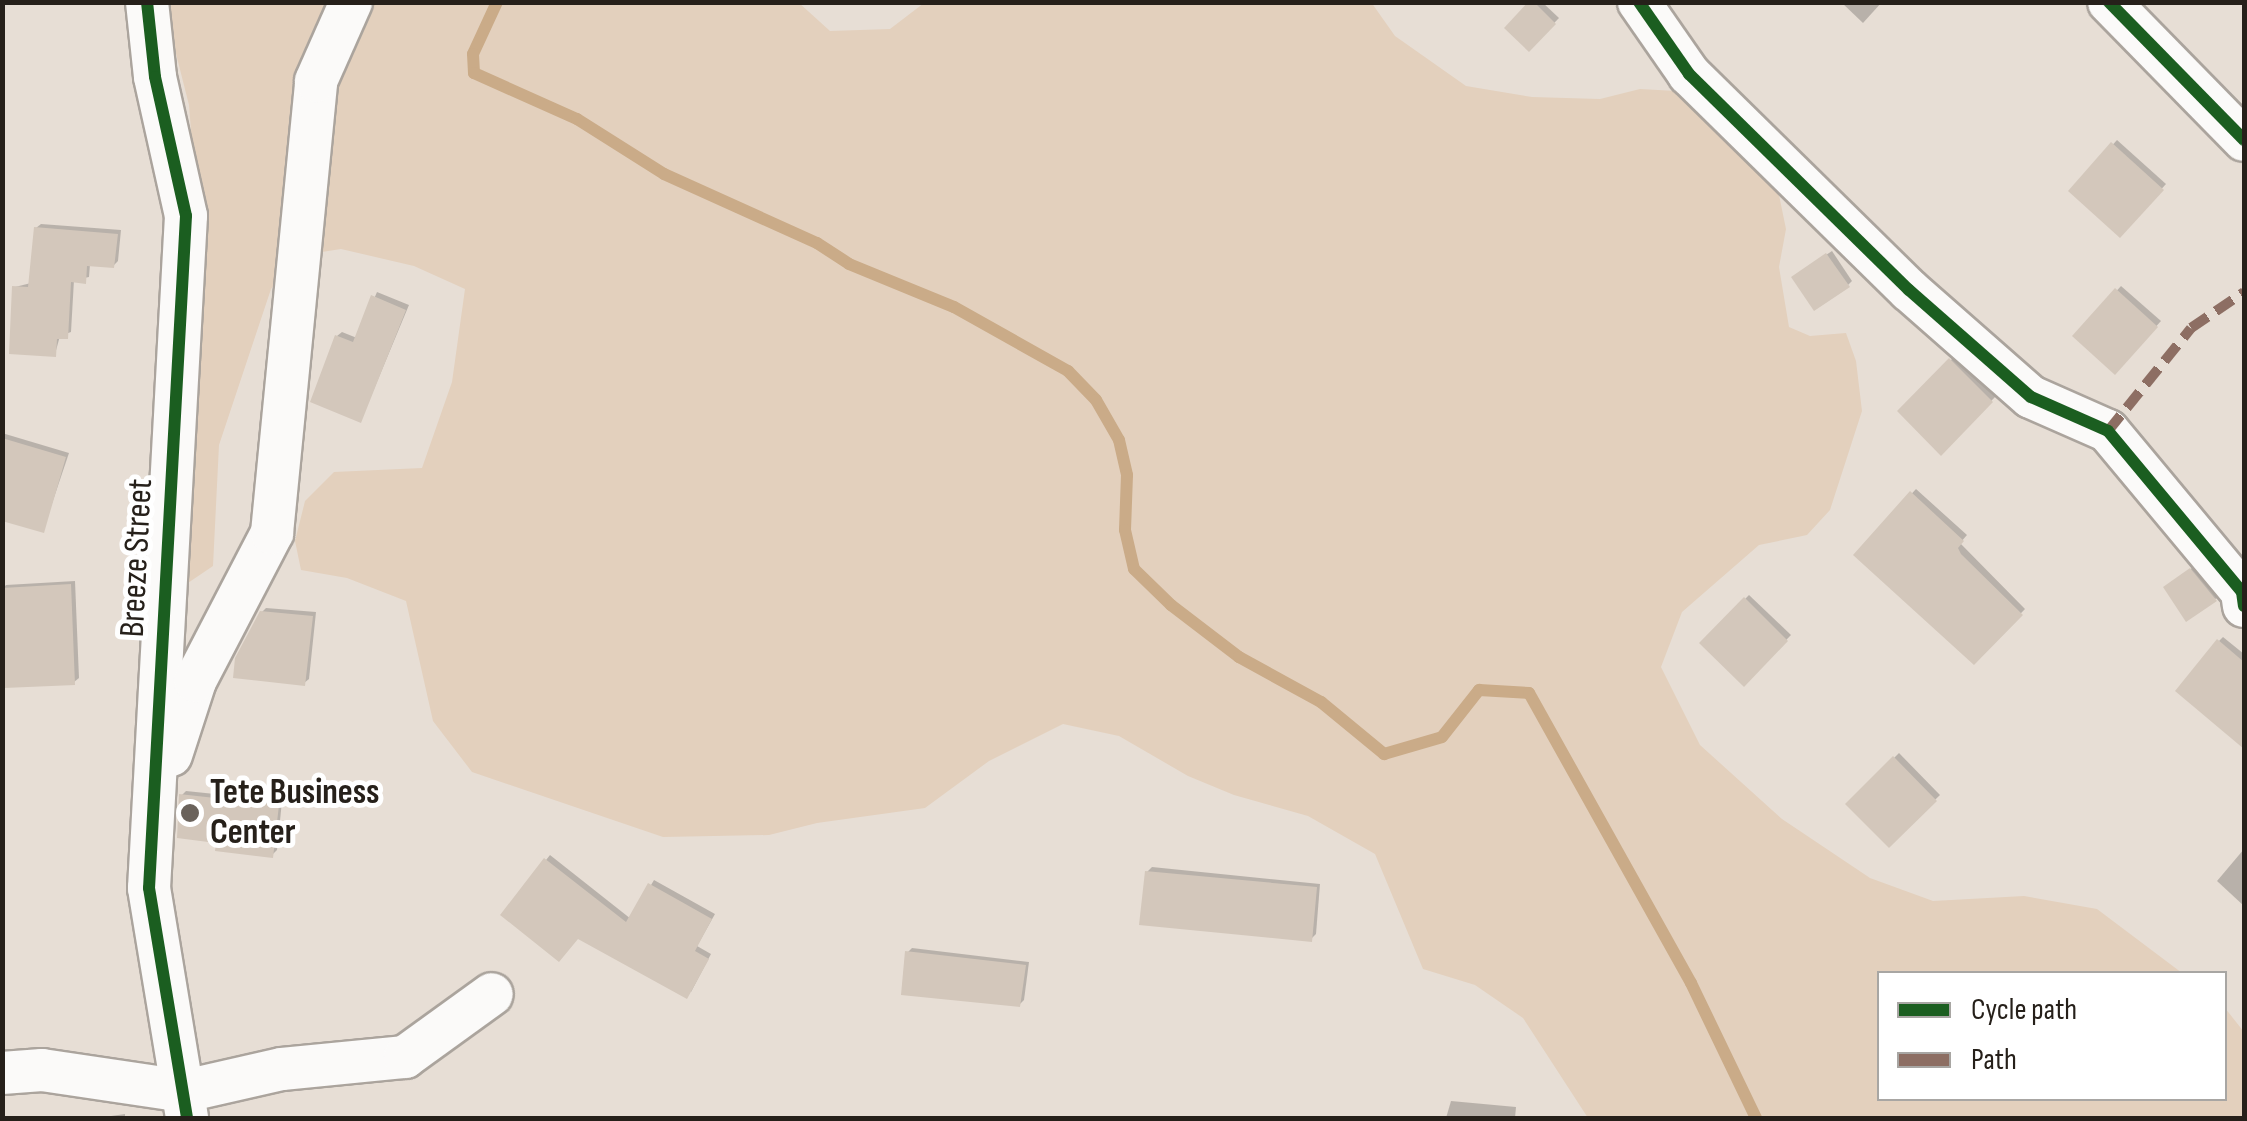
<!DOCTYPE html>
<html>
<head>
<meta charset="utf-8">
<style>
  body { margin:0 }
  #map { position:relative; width:2247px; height:1121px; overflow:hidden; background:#e7ded5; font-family:"Sofia Sans Condensed",sans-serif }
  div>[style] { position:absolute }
  .green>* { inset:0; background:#e3d0bd }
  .shadow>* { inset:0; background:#0003 }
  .stream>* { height:12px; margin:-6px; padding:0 6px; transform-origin:6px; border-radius:6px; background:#caab88 }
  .building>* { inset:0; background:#d3c7bb }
  .roads { filter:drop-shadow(2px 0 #aba49d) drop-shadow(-2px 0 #aba49d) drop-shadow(0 2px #aba49d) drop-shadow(0 -2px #aba49d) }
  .street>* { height:42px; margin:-21px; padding:0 21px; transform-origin:21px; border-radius:21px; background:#fbfaf9 }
  .quiet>* { height:10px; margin-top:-5px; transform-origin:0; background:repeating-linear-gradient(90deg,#8d6e63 0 20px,transparent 0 30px) }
  .cycleway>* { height:12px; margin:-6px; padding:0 6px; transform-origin:6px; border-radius:6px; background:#1b5e20 }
  .dots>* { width:28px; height:28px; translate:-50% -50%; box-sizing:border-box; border:5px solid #fff; border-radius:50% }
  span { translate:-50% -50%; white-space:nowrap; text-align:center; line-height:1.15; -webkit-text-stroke:10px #fff; paint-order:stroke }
  .street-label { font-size:35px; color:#26201a }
  .poi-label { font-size:35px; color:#26201a; font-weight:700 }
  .left { translate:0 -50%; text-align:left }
  .frame { position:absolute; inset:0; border:5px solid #26201a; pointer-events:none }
  .legend { position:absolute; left:1877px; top:971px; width:350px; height:130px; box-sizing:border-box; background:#fff; border:2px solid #a8a6a3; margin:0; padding:12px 18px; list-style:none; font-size:30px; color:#26201a }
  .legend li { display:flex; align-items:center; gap:20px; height:50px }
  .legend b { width:50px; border:2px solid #a8a6a3 }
</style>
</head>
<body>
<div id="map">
  <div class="green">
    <div style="clip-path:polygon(171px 2px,798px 2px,830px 31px,890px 29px,924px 3px,1371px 2px,1395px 36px,1466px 86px,1532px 97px,1600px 99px,1640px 89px,1676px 91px,1779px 195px,1786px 229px,1779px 267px,1789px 327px,1810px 336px,1846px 333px,1856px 361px,1862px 411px,1830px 510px,1807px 535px,1759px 545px,1682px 612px,1661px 667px,1700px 745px,1782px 819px,1870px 878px,1933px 901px,2024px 896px,2097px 909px,2182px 973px,1880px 974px,1880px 1098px,2224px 1098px,2225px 1008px,2244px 1032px,2244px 1118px,1588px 1118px,1523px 1018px,1475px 985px,1423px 969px,1375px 854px,1308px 816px,1234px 795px,1188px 776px,1119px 736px,1063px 724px,989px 761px,925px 808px,817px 823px,769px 835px,663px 837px,472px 772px,433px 721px,406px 601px,347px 578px,301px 570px,295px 541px,305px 501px,334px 472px,422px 468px,452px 382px,465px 289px,414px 266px,341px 249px,296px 256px,271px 289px,219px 445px,213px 566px,182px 587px,197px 208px,189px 105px,171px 34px)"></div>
  </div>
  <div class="shadow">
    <div style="clip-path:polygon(1531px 2px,1542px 2px,1559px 18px,1529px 49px)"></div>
    <div style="clip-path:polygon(1841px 2px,1882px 2px,1863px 23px)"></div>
    <div style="clip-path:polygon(2117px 140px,2166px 184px,2120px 235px,2071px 191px)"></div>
    <div style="clip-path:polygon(41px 224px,121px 230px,118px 261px,113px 266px,90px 264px,89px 277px,74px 280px,71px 332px,60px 336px,55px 354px,15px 287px,31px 283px,36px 228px)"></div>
    <div style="clip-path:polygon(1832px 251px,1852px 281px,1848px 285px,1799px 273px)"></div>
    <div style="clip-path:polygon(2121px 286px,2161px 321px,2115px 372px,2076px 336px)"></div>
    <div style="clip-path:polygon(377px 292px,409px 305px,361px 420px,337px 336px,342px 332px,357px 338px)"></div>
    <div style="clip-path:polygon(1955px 356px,1996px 396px,1941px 453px,1900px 411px)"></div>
    <div style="clip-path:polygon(2px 433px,69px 453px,43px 530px,2px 518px)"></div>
    <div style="clip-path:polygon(1916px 489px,1967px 535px,1960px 543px,2025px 609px,1974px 662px,1856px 554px)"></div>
    <div style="clip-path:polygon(2195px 566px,2220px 595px,2216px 599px,2170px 583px)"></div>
    <div style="clip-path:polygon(75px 581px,79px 678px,74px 682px,2px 667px,2px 589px,6px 585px)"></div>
    <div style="clip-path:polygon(1749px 595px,1791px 635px,1744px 684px,1702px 643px)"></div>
    <div style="clip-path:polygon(266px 608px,316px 612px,309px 679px,304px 683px,262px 612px)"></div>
    <div style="clip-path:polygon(2223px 637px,2244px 654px,2244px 730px,2236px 739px,2219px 641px)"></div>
    <div style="clip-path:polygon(1899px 753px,1940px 795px,1889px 845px,1848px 804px)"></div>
    <div style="clip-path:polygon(186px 791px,282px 801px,277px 850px,272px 855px,182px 795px)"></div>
    <div style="clip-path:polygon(2244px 849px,2244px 906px,2217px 881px)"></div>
    <div style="clip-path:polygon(550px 855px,631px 919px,654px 880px,715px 914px,697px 946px,711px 954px,691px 992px,578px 936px,503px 915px)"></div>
    <div style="clip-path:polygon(1152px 867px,1320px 884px,1316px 934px,1311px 939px,1147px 872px)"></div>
    <div style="clip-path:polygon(912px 948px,1029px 962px,1024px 1000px,1019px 1005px,908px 952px)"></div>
    <div style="clip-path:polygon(1451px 1101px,1516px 1107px,1515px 1118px,1446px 1118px)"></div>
    <div style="clip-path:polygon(125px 1114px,125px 1118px,97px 1118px)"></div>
  </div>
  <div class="stream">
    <div style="left:497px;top:2px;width:57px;rotate:114.8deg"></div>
    <div style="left:473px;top:54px;width:19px;rotate:87deg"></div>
    <div style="left:474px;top:73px;width:113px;rotate:24.1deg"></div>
    <div style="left:577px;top:119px;width:103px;rotate:32.3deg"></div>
    <div style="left:664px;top:174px;width:168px;rotate:24.3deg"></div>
    <div style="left:817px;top:243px;width:38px;rotate:33deg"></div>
    <div style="left:849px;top:264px;width:113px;rotate:22.3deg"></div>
    <div style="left:954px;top:307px;width:131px;rotate:29.3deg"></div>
    <div style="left:1068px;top:371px;width:40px;rotate:46deg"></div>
    <div style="left:1096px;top:400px;width:46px;rotate:60.1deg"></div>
    <div style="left:1119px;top:440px;width:36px;rotate:77deg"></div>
    <div style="left:1127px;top:475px;width:55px;rotate:92.1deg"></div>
    <div style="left:1125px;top:530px;width:40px;rotate:77deg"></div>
    <div style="left:1134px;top:569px;width:52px;rotate:44.2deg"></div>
    <div style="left:1171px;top:605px;width:86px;rotate:37.4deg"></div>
    <div style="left:1239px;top:657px;width:94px;rotate:28.8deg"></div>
    <div style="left:1321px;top:702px;width:82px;rotate:39.5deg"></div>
    <div style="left:1384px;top:754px;width:60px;rotate:-16.3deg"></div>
    <div style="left:1442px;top:737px;width:60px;rotate:-51.8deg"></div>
    <div style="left:1479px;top:690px;width:50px;rotate:3.4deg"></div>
    <div style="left:1529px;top:693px;width:332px;rotate:60.8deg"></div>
    <div style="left:1691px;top:983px;width:150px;rotate:64.3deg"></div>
  </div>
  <div class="building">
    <div style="clip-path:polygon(1528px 2px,1534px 2px,1556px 24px,1529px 52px,1504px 28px)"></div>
    <div style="clip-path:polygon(2111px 142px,2164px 190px,2120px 238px,2068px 191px)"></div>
    <div style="clip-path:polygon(34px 227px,118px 234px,114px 268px,87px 266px,86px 284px,71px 282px,68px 339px,57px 339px,56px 357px,9px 354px,12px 286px,28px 287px)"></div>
    <div style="clip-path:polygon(1826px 253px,1850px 287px,1814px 311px,1791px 277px)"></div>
    <div style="clip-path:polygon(2115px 288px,2158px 327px,2115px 375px,2072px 336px)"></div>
    <div style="clip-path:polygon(371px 295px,406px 310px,361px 423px,310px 402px,335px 335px,353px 342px)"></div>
    <div style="clip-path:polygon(1949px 358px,1993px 402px,1941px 456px,1897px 411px)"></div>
    <div style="clip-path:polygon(2px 438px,66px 457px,44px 533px,2px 521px)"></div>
    <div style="clip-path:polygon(1910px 491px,1964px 541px,1958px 548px,1961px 554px,2023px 615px,1974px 665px,1853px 555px)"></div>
    <div style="clip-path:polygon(2190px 568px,2217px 601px,2186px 622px,2163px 587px)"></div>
    <div style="clip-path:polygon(71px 584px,75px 685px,4px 688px,2px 588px)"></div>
    <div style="clip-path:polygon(1744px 597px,1788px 641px,1744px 687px,1699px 643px)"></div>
    <div style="clip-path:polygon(260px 611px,313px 616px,305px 686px,233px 678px,235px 658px)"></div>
    <div style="clip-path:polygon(2217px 639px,2244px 662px,2244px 749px,2175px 691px)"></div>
    <div style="clip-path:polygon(1893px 756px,1937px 801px,1889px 848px,1845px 804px)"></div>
    <div style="clip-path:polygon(179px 794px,279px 805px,273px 858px,215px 851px,216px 843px,177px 838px)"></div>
    <div style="clip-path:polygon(544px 858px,626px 922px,648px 883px,712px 919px,695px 951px,709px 959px,687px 999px,578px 939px,559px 962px,500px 915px)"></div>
    <div style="clip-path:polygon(1145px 871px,1317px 887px,1312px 942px,1139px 925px)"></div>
    <div style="clip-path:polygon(905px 951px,1026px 965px,1020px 1007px,901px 995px)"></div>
  </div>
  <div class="roads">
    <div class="street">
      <div style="left:147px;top:2px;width:75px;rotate:83.9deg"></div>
      <div style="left:155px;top:77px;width:142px;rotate:77.4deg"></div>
      <div style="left:186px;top:216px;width:673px;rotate:93.15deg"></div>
      <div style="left:149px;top:888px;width:233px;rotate:80.6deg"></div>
      <div style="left:1639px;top:2px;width:88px;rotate:55.2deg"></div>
      <div style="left:1689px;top:74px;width:308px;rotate:44.5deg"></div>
      <div style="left:1909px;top:290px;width:162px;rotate:41.3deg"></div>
      <div style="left:2031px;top:397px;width:84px;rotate:23.8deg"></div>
      <div style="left:2108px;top:431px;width:209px;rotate:50.2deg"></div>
      <div style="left:2242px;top:592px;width:14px;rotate:82deg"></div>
      <div style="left:2109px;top:2px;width:193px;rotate:45.6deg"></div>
      <div style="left:171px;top:755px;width:78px;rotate:-72deg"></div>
      <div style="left:195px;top:681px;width:167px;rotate:-62.5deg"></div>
      <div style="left:272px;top:533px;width:454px;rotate:-84.4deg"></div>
      <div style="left:316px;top:81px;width:86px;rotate:-66.1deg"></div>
      <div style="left:2px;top:1073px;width:40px;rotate:-4.3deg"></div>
      <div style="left:42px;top:1070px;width:145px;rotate:8.4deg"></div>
      <div style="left:185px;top:1091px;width:99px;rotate:-12.8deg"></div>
      <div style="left:282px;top:1069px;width:124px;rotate:-5.6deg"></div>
      <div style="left:405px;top:1057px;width:107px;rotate:-35.9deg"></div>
    </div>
  </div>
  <div class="quiet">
    <div style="left:2108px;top:431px;width:132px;rotate:-51.1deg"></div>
    <div style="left:2191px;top:328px;width:64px;rotate:-34.2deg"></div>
  </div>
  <div class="cycleway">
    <div style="left:147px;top:2px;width:75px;rotate:83.9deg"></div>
    <div style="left:155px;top:77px;width:142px;rotate:77.4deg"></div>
    <div style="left:186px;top:216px;width:673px;rotate:93.15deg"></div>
    <div style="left:149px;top:888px;width:233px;rotate:80.6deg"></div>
    <div style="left:1639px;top:2px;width:88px;rotate:55.2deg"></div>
    <div style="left:1689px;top:74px;width:308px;rotate:44.5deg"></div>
    <div style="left:1909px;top:290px;width:162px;rotate:41.3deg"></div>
    <div style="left:2031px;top:397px;width:84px;rotate:23.8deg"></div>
    <div style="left:2108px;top:431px;width:209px;rotate:50.2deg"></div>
    <div style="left:2242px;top:592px;width:14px;rotate:82deg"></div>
    <div style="left:2109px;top:2px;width:193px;rotate:45.6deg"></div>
  </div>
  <div class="dots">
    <div style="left:190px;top:813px;background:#6a625b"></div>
  </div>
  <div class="street-label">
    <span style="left:137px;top:558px;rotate:-87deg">Breeze Street</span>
  </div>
  <div class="poi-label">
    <span class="left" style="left:210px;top:813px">Tete Business<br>Center</span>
  </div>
  <div class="frame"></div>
  <ul class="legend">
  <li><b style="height:12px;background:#1b5e20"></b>Cycle path</li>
  <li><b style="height:12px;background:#8d6e63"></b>Path</li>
  </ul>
</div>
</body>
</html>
